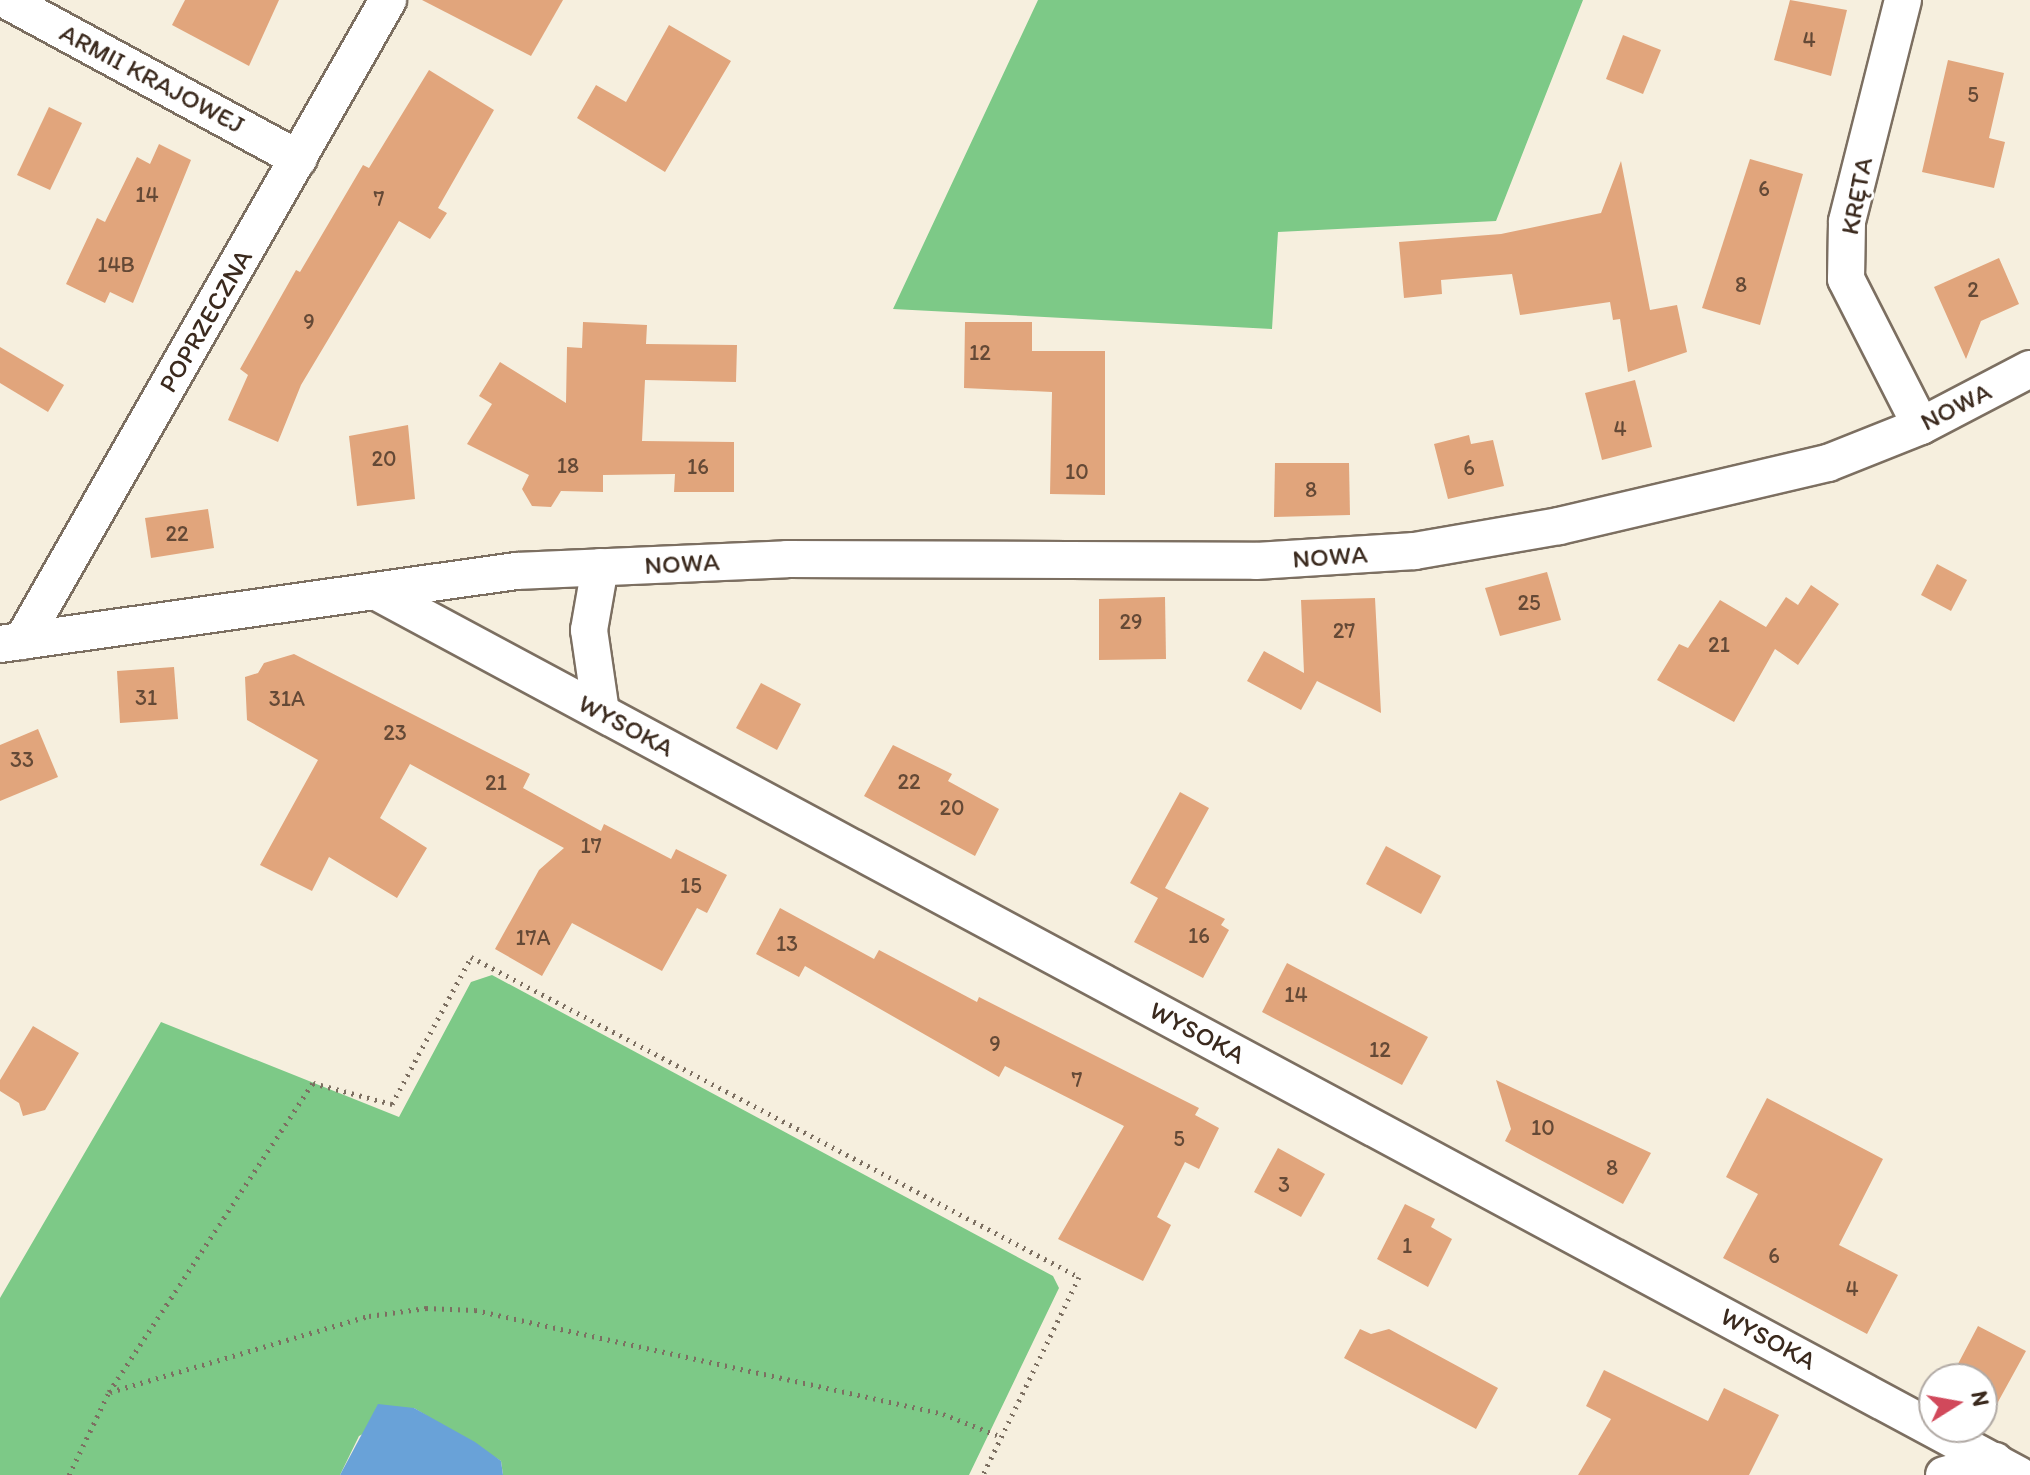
<!DOCTYPE html>
<html>
<head>
<meta charset="utf-8">
<style>
  body { margin:0 }
  #map { position:relative; width:2030px; height:1475px; overflow:hidden; background:#f6efde; font-family:Itim,sans-serif }
  div>[style] { position:absolute }
  .green>* { inset:0; background:#7dc987 }
  .water>* { inset:0; background:#69a2d8 }
  .building>* { inset:0; background:#e1a57c }
  .path>* { height:5px; margin-top:-2.5px; transform-origin:0; background:repeating-linear-gradient(90deg,#7c6f61 0 2px,transparent 0 8px) }
  .roads { filter:drop-shadow(2px 0 #7c6f61) drop-shadow(-2px 0 #7c6f61) drop-shadow(0 2px #7c6f61) drop-shadow(0 -2px #7c6f61) }
  .minor>* { height:36px; margin:-18px; padding:0 18px; transform-origin:18px; border-radius:18px; background:#fff }
  span { translate:-50% -50%; white-space:nowrap; text-align:center; line-height:1.15; -webkit-text-stroke:6px #fff; paint-order:stroke }
  .number-label { font-size:22px; color:#644936 }
  .number-label span { -webkit-text-stroke-width:0 }
  .street-label { font-size:26px; color:#3b2a1e }
  .north { position:absolute; left:1918px; top:1363px; width:80px; height:80px; box-sizing:border-box; background:#fff; border:2px solid #b1aaa5; border-radius:50%; rotate:79deg; font-size:22px; font-weight:700; line-height:32px; text-align:center; color:#3b2a1e }
  .north::after { content:''; display:block; margin:auto; width:28px; height:36px; background:#d1495b; clip-path:polygon(50% 0,100% 100%,50% 72%,0 100%) }
</style>
</head>
<body>
<div id="map">
  <div class="green">
    <div style="clip-path:polygon(1038px 0,1583px 0,1496px 221px,1278px 232px,1272px 329px,893px 309px)"></div>
    <div style="clip-path:polygon(492px 975px,1053px 1276px,1059px 1288px,969px 1475px,503px 1475px,501px 1461px,414px 1408px,359px 1436px,340px 1475px,0 1475px,0 1298px,161px 1022px,399px 1117px,471px 982px)"></div>
  </div>
  <div class="water">
    <div style="clip-path:polygon(378px 1404px,414px 1408px,475px 1442px,501px 1461px,503px 1475px,340px 1475px)"></div>
  </div>
  <div class="building">
    <div style="clip-path:polygon(185px 0,279px 0,249px 66px,172px 25px)"></div>
    <div style="clip-path:polygon(422px 0,563px 0,531px 56px)"></div>
    <div style="clip-path:polygon(1790px 0,1847px 10px,1831px 76px,1774px 60px)"></div>
    <div style="clip-path:polygon(669px 25px,731px 61px,665px 172px,577px 118px,596px 85px,626px 102px)"></div>
    <div style="clip-path:polygon(1623px 35px,1661px 50px,1643px 94px,1606px 79px)"></div>
    <div style="clip-path:polygon(1948px 60px,2004px 73px,1989px 138px,2005px 142px,1994px 188px,1922px 172px)"></div>
    <div style="clip-path:polygon(429px 70px,494px 110px,438px 208px,447px 213px,430px 239px,399px 221px,301px 385px,278px 442px,228px 420px,248px 375px,240px 369px,296px 270px,300px 272px,363px 165px,369px 168px)"></div>
    <div style="clip-path:polygon(49px 107px,82px 123px,50px 190px,17px 175px)"></div>
    <div style="clip-path:polygon(159px 144px,191px 160px,133px 303px,110px 292px,105px 303px,66px 284px,97px 218px,105px 222px,137px 157px,150px 164px)"></div>
    <div style="clip-path:polygon(1750px 159px,1803px 174px,1760px 325px,1702px 308px)"></div>
    <div style="clip-path:polygon(1621px 161px,1650px 310px,1677px 305px,1687px 352px,1628px 372px,1620px 319px,1613px 320px,1610px 302px,1520px 315px,1512px 274px,1441px 280px,1442px 294px,1404px 298px,1399px 242px,1501px 234px,1601px 213px)"></div>
    <div style="clip-path:polygon(1999px 258px,2019px 304px,1981px 321px,1966px 359px,1934px 287px)"></div>
    <div style="clip-path:polygon(583px 322px,647px 325px,646px 344px,737px 345px,736px 382px,645px 380px,642px 441px,734px 442px,734px 492px,674px 492px,675px 474px,603px 475px,603px 492px,561px 491px,551px 507px,532px 506px,522px 489px,529px 475px,467px 444px,492px 404px,479px 396px,500px 362px,566px 403px,567px 347px,582px 348px)"></div>
    <div style="clip-path:polygon(965px 322px,1032px 322px,1032px 351px,1105px 351px,1105px 495px,1050px 494px,1052px 392px,964px 388px)"></div>
    <div style="clip-path:polygon(0 347px,64px 385px,48px 412px,0 383px)"></div>
    <div style="clip-path:polygon(1635px 380px,1652px 447px,1602px 460px,1585px 393px)"></div>
    <div style="clip-path:polygon(408px 425px,415px 499px,357px 506px,349px 436px)"></div>
    <div style="clip-path:polygon(1469px 435px,1471px 444px,1493px 440px,1504px 486px,1448px 499px,1434px 444px)"></div>
    <div style="clip-path:polygon(1275px 463px,1349px 463px,1350px 515px,1274px 517px)"></div>
    <div style="clip-path:polygon(208px 509px,214px 548px,151px 558px,145px 518px)"></div>
    <div style="clip-path:polygon(1937px 564px,1967px 580px,1951px 611px,1921px 595px)"></div>
    <div style="clip-path:polygon(1547px 572px,1561px 620px,1500px 636px,1485px 588px)"></div>
    <div style="clip-path:polygon(1811px 585px,1839px 604px,1798px 665px,1775px 649px,1734px 722px,1657px 680px,1679px 644px,1688px 648px,1720px 600px,1766px 627px,1786px 597px,1798px 605px)"></div>
    <div style="clip-path:polygon(1165px 597px,1166px 659px,1099px 660px,1099px 599px)"></div>
    <div style="clip-path:polygon(1375px 598px,1381px 713px,1317px 681px,1301px 710px,1247px 681px,1264px 651px,1304px 673px,1301px 600px)"></div>
    <div style="clip-path:polygon(294px 654px,530px 774px,523px 788px,601px 831px,604px 824px,671px 859px,676px 849px,727px 875px,707px 913px,697px 908px,662px 971px,572px 923px,542px 976px,495px 949px,539px 870px,564px 848px,410px 764px,380px 818px,427px 848px,397px 898px,329px 857px,312px 891px,260px 865px,318px 760px,247px 720px,245px 677px,258px 673px,264px 663px)"></div>
    <div style="clip-path:polygon(174px 667px,178px 719px,120px 723px,117px 671px)"></div>
    <div style="clip-path:polygon(761px 683px,801px 704px,777px 750px,736px 728px)"></div>
    <div style="clip-path:polygon(38px 729px,58px 777px,0 801px,0 745px)"></div>
    <div style="clip-path:polygon(893px 745px,952px 774px,948px 781px,999px 809px,975px 856px,864px 796px)"></div>
    <div style="clip-path:polygon(1180px 792px,1209px 808px,1165px 888px,1225px 919px,1221px 925px,1229px 930px,1203px 978px,1134px 942px,1158px 898px,1130px 883px)"></div>
    <div style="clip-path:polygon(1386px 846px,1441px 876px,1421px 914px,1366px 884px)"></div>
    <div style="clip-path:polygon(780px 908px,874px 959px,879px 950px,977px 1002px,979px 997px,1199px 1108px,1195px 1115px,1219px 1128px,1199px 1169px,1185px 1162px,1157px 1217px,1171px 1225px,1143px 1281px,1058px 1239px,1124px 1126px,1005px 1066px,999px 1077px,805px 966px,799px 977px,756px 954px)"></div>
    <div style="clip-path:polygon(1287px 963px,1428px 1037px,1402px 1085px,1262px 1012px)"></div>
    <div style="clip-path:polygon(33px 1026px,79px 1053px,45px 1110px,23px 1116px,19px 1103px,0 1091px,0 1080px)"></div>
    <div style="clip-path:polygon(1496px 1080px,1651px 1153px,1623px 1204px,1505px 1141px,1511px 1129px)"></div>
    <div style="clip-path:polygon(1767px 1098px,1883px 1159px,1839px 1245px,1898px 1275px,1867px 1334px,1723px 1258px,1758px 1194px,1726px 1177px)"></div>
    <div style="clip-path:polygon(1278px 1148px,1325px 1174px,1301px 1217px,1254px 1192px)"></div>
    <div style="clip-path:polygon(1405px 1204px,1435px 1219px,1431px 1227px,1452px 1239px,1428px 1287px,1377px 1259px)"></div>
    <div style="clip-path:polygon(1978px 1326px,2026px 1351px,1982px 1431px,1982px 1379px,1950px 1379px)"></div>
    <div style="clip-path:polygon(1360px 1329px,1371px 1334px,1389px 1329px,1498px 1388px,1476px 1429px,1344px 1358px)"></div>
    <div style="clip-path:polygon(1604px 1370px,1708px 1421px,1724px 1388px,1779px 1415px,1749px 1475px,1578px 1475px,1611px 1419px,1586px 1406px)"></div>
  </div>
  <div class="path">
    <div style="left:110px;top:1392px;width:270px;rotate:-16.4deg"></div>
    <div style="left:369px;top:1316px;width:58px;rotate:-8deg"></div>
    <div style="left:426px;top:1308px;width:49px;rotate:2.3deg"></div>
    <div style="left:475px;top:1310px;width:479px;rotate:12.5deg"></div>
    <div style="left:943px;top:1414px;width:58px;rotate:21.3deg"></div>
    <div style="left:69px;top:1475px;width:92px;rotate:-64.3deg"></div>
    <div style="left:109px;top:1392px;width:370px;rotate:-56.6deg"></div>
    <div style="left:313px;top:1083px;width:82px;rotate:14.9deg"></div>
    <div style="left:392px;top:1104px;width:167px;rotate:-61.7deg"></div>
    <div style="left:471px;top:957px;width:687px;rotate:27.76deg"></div>
    <div style="left:1079px;top:1277px;width:220px;rotate:115.9deg"></div>
  </div>
  <div class="roads">
    <div class="minor">
      <div style="left:6px;top:0;width:333px;rotate:28.5deg"></div>
      <div style="left:1903px;top:0;width:229px;rotate:104.2deg"></div>
      <div style="left:1847px;top:222px;width:57px;rotate:91deg"></div>
      <div style="left:1846px;top:279px;width:165px;rotate:63deg"></div>
      <div style="left:600px;top:567px;width:64px;rotate:99.9deg"></div>
      <div style="left:589px;top:630px;width:83px;rotate:81.7deg"></div>
      <div style="left:375px;top:591px;width:1867px;rotate:28.27deg"></div>
      <div style="left:22px;top:641px;width:738px;rotate:-60.27deg"></div>
      <div style="left:0;top:644px;width:521px;rotate:-8.05deg"></div>
      <div style="left:516px;top:571px;width:271px;rotate:-2.5deg"></div>
      <div style="left:787px;top:559px;width:469px;rotate:0.2deg"></div>
      <div style="left:1256px;top:561px;width:159px;rotate:-3.6deg"></div>
      <div style="left:1415px;top:551px;width:146px;rotate:-9.8deg"></div>
      <div style="left:1559px;top:526px;width:276px;rotate:-13.2deg"></div>
      <div style="left:1828px;top:463px;width:100px;rotate:-21.7deg"></div>
      <div style="left:1921px;top:426px;width:123px;rotate:-27.6deg"></div>
      <div style="left:1944px;top:1475px;width:53px;rotate:-15.4deg"></div>
    </div>
  </div>
  <div class="number-label">
    <span style="left:1809px;top:40px">4</span>
    <span style="left:1973px;top:95px">5</span>
    <span style="left:1764px;top:189px">6</span>
    <span style="left:147px;top:195px">14</span>
    <span style="left:379px;top:199px">7</span>
    <span style="left:116px;top:265px">14B</span>
    <span style="left:1741px;top:285px">8</span>
    <span style="left:1973px;top:290px">2</span>
    <span style="left:309px;top:322px">9</span>
    <span style="left:980px;top:353px">12</span>
    <span style="left:1620px;top:429px">4</span>
    <span style="left:384px;top:459px">20</span>
    <span style="left:568px;top:466px">18</span>
    <span style="left:698px;top:467px">16</span>
    <span style="left:1469px;top:468px">6</span>
    <span style="left:1077px;top:472px">10</span>
    <span style="left:1311px;top:490px">8</span>
    <span style="left:177px;top:534px">22</span>
    <span style="left:1529px;top:603px">25</span>
    <span style="left:1131px;top:622px">29</span>
    <span style="left:1344px;top:631px">27</span>
    <span style="left:1719px;top:645px">21</span>
    <span style="left:146px;top:698px">31</span>
    <span style="left:287px;top:699px">31A</span>
    <span style="left:395px;top:733px">23</span>
    <span style="left:22px;top:760px">33</span>
    <span style="left:909px;top:782px">22</span>
    <span style="left:496px;top:783px">21</span>
    <span style="left:952px;top:808px">20</span>
    <span style="left:591px;top:846px">17</span>
    <span style="left:691px;top:886px">15</span>
    <span style="left:1199px;top:936px">16</span>
    <span style="left:533px;top:938px">17A</span>
    <span style="left:787px;top:944px">13</span>
    <span style="left:1296px;top:995px">14</span>
    <span style="left:995px;top:1044px">9</span>
    <span style="left:1380px;top:1050px">12</span>
    <span style="left:1077px;top:1080px">7</span>
    <span style="left:1543px;top:1128px">10</span>
    <span style="left:1179px;top:1139px">5</span>
    <span style="left:1612px;top:1168px">8</span>
    <span style="left:1284px;top:1185px">3</span>
    <span style="left:1407px;top:1246px">1</span>
    <span style="left:1774px;top:1256px">6</span>
    <span style="left:1852px;top:1289px">4</span>
  </div>
  <div class="street-label">
    <span style="left:152px;top:79px;rotate:28deg">ARMII KRAJOWEJ</span>
    <span style="left:1857px;top:196px;rotate:-79deg">KRĘTA</span>
    <span style="left:206px;top:321px;rotate:-60deg">POPRZECZNA</span>
    <span style="left:1956px;top:407px;rotate:-27deg">NOWA</span>
    <span style="left:1330px;top:557px;rotate:-4deg">NOWA</span>
    <span style="left:682px;top:564px;rotate:-3deg">NOWA</span>
    <span style="left:626px;top:726px;rotate:28deg">WYSOKA</span>
    <span style="left:1197px;top:1033px;rotate:28deg">WYSOKA</span>
    <span style="left:1768px;top:1339px;rotate:28deg">WYSOKA</span>
  </div>
  <div class="north">N</div>
</div>
</body>
</html>
